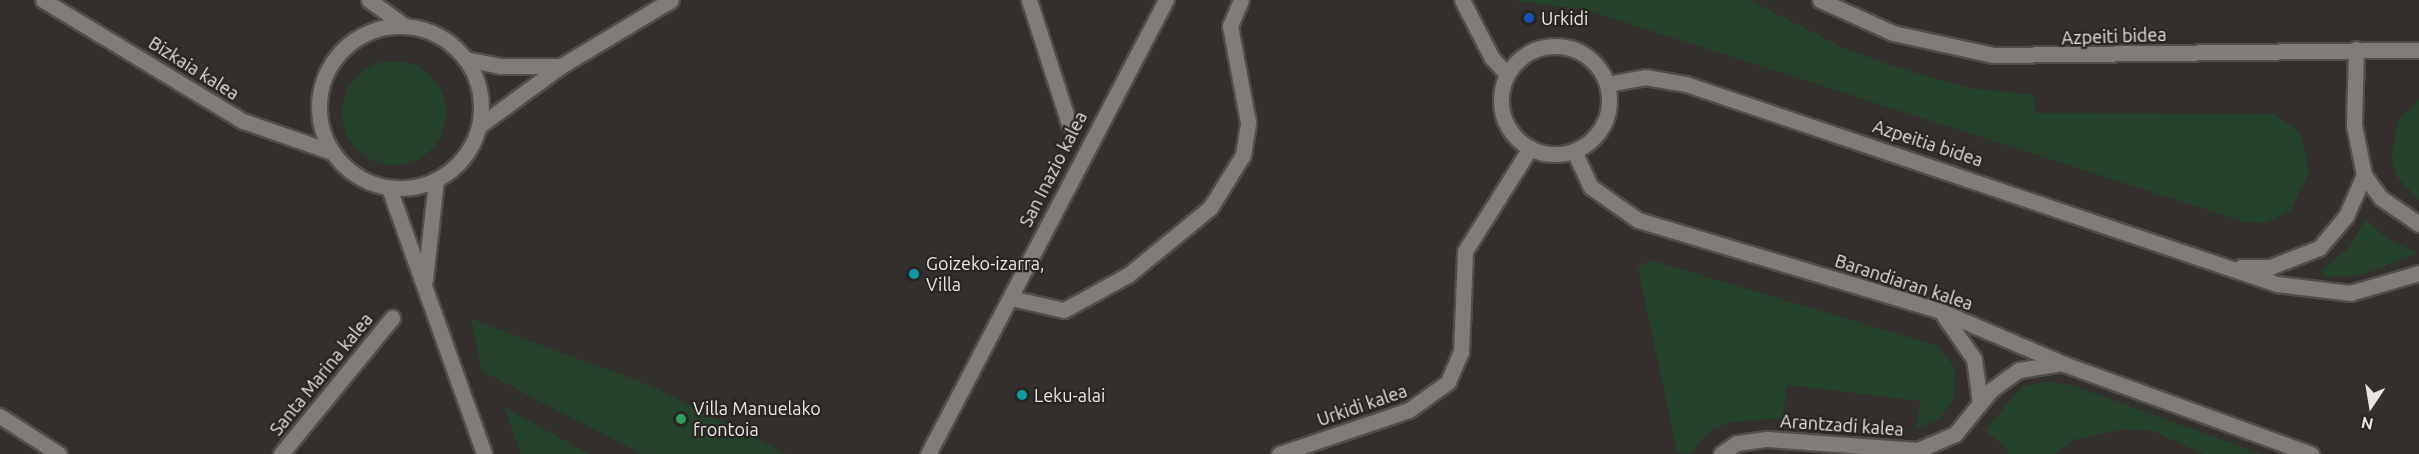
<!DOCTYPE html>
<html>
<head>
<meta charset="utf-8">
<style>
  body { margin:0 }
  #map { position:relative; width:2419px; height:454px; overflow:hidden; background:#322f2c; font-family:Ubuntu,sans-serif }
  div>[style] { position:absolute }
  .green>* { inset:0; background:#24422b }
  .round { border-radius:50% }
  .roads { filter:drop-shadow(2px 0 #504d4a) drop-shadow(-2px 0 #504d4a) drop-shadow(0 2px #504d4a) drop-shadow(0 -2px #504d4a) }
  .street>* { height:15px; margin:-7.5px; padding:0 7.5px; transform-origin:7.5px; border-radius:7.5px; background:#817c79 }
  .street>.ring { margin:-7.5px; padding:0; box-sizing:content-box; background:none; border:15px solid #817c79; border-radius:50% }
  .secondary>* { height:15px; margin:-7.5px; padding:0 7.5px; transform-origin:7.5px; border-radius:7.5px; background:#817c79 }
  .dots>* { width:16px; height:16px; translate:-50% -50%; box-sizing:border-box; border:3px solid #282522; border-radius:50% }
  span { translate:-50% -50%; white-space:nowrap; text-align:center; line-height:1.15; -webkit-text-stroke:4.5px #282522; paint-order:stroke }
  .poi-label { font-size:18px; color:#e8e5e3 }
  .left { translate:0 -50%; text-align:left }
  .street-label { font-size:18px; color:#e8e5e3 }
  .north { position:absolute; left:2341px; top:376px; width:60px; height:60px; -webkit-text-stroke:4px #282522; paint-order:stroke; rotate:192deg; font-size:16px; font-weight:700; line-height:24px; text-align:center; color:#e8e5e3 }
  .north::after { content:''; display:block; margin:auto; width:21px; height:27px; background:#e8e5e3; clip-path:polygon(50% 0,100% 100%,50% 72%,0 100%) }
</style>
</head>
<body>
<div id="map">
  <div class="green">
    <div style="clip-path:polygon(1510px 0,1750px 0,1843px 48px,1905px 70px,1969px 88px,2033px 95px,2036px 113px,2274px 114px,2300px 132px,2309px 172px,2290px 211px,2263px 223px,2245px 222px,1587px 10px)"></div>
    <div class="round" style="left:342px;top:61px;width:104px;height:104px"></div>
    <div style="clip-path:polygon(2419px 100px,2419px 200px,2398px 178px,2391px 159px,2398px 120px)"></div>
    <div style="clip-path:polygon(2366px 219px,2387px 239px,2418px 253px,2362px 275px,2324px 277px,2322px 270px,2348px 249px)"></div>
    <div style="clip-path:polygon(1650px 260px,1938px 346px,1955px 368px,1953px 400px,1939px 419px,1917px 428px,1920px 401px,1787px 385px,1783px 418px,1730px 422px,1711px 430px,1690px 454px,1677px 451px,1638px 268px)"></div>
    <div style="clip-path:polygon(471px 319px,649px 385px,787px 454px,642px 454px,482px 371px)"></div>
    <div style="clip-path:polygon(2047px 381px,2071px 385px,2261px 454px,2203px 454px,2153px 431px,2126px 429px,2076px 439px,2054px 454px,2006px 454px,2009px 450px,1985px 430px,2022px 387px)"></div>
    <div style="clip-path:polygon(504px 407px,589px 454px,521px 454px)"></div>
  </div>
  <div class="roads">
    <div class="street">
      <div style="left:43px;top:0;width:234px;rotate:31.2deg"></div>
      <div style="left:243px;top:121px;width:94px;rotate:19.2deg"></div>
      <div style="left:369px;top:0;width:44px;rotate:35.8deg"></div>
      <div style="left:1029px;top:0;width:130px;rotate:72.1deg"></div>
      <div style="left:1462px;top:0;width:65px;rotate:62.7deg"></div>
      <div style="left:1492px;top:58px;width:22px;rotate:47deg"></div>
      <div class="ring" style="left:319px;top:26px;width:147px;height:147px"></div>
      <div class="ring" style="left:1501px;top:46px;width:93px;height:93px"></div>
      <div style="left:2356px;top:49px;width:76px;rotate:91.5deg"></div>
      <div style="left:2354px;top:125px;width:51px;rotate:78.7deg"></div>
      <div style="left:2364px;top:175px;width:29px;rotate:54deg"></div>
      <div style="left:2381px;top:198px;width:46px;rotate:34.4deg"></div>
      <div style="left:465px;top:59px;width:37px;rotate:11deg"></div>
      <div style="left:501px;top:66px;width:57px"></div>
      <div style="left:1607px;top:84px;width:39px;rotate:-10deg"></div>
      <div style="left:1645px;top:77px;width:42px;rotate:9.7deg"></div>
      <div style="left:1686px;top:84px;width:624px;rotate:18.7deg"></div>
      <div style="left:2277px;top:284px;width:74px;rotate:7deg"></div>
      <div style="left:2350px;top:293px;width:72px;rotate:-16.2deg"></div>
      <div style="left:479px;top:126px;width:102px;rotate:-36.2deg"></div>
      <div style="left:561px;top:66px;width:128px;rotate:-31deg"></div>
      <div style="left:1574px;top:151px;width:40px;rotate:65deg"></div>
      <div style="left:1591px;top:187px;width:57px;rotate:35.1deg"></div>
      <div style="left:1638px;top:220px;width:313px;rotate:16.7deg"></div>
      <div style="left:1938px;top:310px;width:137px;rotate:23.2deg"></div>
      <div style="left:2064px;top:364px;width:263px;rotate:20deg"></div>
      <div style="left:389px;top:188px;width:282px;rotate:70.3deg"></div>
      <div style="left:2241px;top:267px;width:29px"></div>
      <div style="left:2270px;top:267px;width:53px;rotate:-21.2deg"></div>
      <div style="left:2319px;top:248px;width:42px;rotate:-49.8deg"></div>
      <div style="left:2346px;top:216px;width:45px;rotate:-66.3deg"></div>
      <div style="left:425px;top:280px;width:101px;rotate:-83.7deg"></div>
      <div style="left:1011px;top:298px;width:54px;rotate:12.8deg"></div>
      <div style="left:1064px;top:310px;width:73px;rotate:-28.7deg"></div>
      <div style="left:1128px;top:275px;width:106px;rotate:-39.3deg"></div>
      <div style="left:1210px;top:208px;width:62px;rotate:-58.1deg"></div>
      <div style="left:1243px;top:155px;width:33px;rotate:-81deg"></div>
      <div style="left:1248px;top:122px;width:98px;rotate:-100.6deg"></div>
      <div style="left:1230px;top:26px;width:28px;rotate:-67deg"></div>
      <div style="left:1944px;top:316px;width:52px;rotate:55.1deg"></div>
      <div style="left:1974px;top:359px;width:44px;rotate:82.2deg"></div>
      <div style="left:0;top:416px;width:70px;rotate:32.8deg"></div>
      <div style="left:281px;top:454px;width:176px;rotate:-50.8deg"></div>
      <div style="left:1279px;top:454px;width:137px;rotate:-18.7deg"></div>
      <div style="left:1409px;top:410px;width:48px;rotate:-35.7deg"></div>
      <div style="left:1448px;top:382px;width:33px;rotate:-67deg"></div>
      <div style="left:1461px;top:352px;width:101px;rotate:-87.7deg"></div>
      <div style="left:1465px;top:251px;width:122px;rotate:-57.7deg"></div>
      <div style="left:1721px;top:454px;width:19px;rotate:-35deg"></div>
      <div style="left:1737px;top:443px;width:30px;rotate:-8deg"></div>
      <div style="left:1767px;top:439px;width:151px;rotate:4.2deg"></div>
      <div style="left:1918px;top:450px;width:40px;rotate:-23.4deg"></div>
      <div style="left:1955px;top:434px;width:57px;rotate:-50.7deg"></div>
      <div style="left:1991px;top:390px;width:34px;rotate:-36deg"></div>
      <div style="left:2019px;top:370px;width:39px;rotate:-9deg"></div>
    </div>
    <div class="secondary">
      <div style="left:1820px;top:0;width:80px;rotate:24.3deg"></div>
      <div style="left:1893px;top:33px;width:102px;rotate:12.4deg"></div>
      <div style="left:1993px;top:55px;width:426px;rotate:-0.7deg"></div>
      <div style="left:928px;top:454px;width:513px;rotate:-62.34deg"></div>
    </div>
  </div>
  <div class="dots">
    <div style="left:1529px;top:18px;background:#1a4fb4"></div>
    <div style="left:914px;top:274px;background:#0f9aa8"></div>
    <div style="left:1022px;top:395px;background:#0f9aa8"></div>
    <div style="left:681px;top:419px;background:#2e9e5b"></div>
  </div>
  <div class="poi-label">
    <span class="left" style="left:1541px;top:18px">Urkidi</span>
    <span class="left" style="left:926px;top:274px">Goizeko-izarra,<br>Villa</span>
    <span class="left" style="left:1034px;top:395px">Leku-alai</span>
    <span class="left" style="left:693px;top:419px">Villa Manuelako<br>frontoia</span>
  </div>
  <div class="street-label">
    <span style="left:2114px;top:36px;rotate:-2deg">Azpeiti bidea</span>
    <span style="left:194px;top:68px;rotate:32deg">Bizkaia kalea</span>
    <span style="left:1928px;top:143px;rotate:18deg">Azpeitia bidea</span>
    <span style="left:1053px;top:169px;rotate:-63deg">San Inazio kalea</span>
    <span style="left:1904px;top:282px;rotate:18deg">Barandiaran kalea</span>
    <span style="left:321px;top:374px;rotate:-51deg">Santa Marina kalea</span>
    <span style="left:1362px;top:405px;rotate:-19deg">Urkidi kalea</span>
    <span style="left:1842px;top:425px;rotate:4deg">Arantzadi kalea</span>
  </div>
  <div class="north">N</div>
</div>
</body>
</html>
